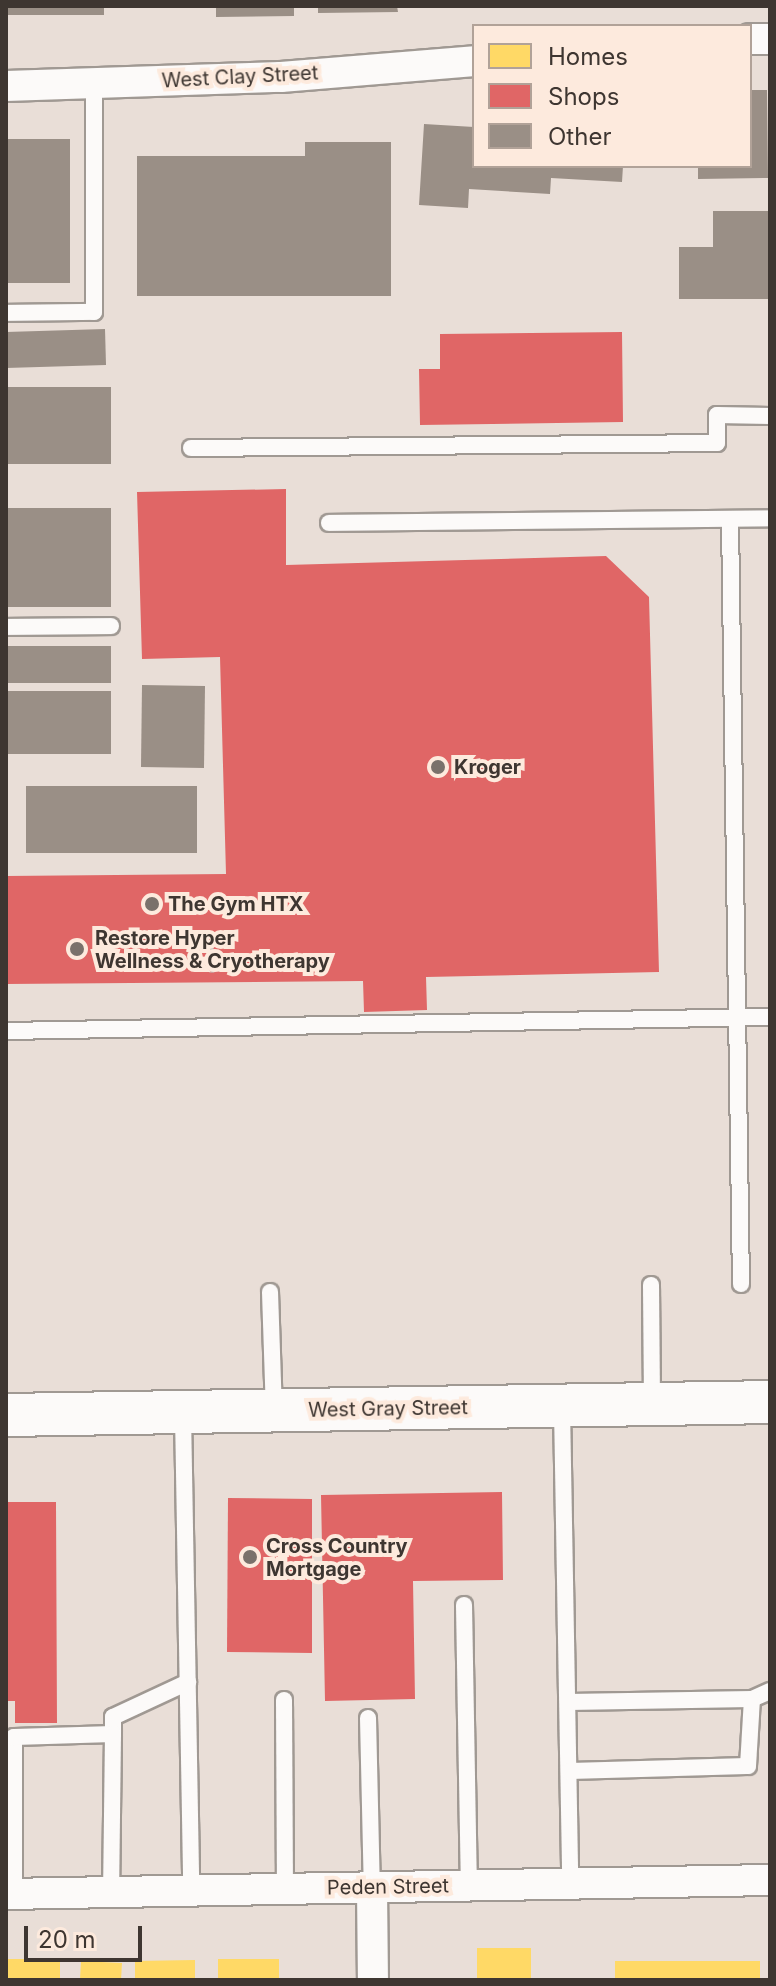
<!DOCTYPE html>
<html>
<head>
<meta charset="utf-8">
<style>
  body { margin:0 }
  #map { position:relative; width:776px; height:1986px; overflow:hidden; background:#e9ded7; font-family:Inter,sans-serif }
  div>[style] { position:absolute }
  .homes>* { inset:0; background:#ffd966 }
  .shops>* { inset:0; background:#e06666 }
  .building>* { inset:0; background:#9a8f86 }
  .path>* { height:5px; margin-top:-2.5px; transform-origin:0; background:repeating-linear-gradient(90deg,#c5c2bf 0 6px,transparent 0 12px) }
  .roads { filter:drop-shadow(2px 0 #a09993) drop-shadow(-2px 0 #a09993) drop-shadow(0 2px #a09993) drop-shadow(0 -2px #a09993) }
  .service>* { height:16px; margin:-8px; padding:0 8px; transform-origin:8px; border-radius:8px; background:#fcfaf9 }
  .minor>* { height:30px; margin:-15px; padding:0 15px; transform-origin:15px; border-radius:15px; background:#fcfaf9 }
  .secondary>* { height:42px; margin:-21px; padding:0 21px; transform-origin:21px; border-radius:21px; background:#fcfaf9 }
  .dots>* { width:22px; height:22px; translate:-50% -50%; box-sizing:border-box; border:4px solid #fdeadd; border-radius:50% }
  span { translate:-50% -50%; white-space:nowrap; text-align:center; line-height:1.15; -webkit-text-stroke:8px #fdeadd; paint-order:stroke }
  .street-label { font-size:20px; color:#3e3631 }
  .poi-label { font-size:20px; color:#3e3631; font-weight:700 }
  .left { translate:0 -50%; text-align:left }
  .frame { position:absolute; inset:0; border:8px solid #3e3631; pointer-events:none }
  .legend { position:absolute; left:472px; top:24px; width:280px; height:144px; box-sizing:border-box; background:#fdeadd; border:2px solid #b1a298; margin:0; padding:10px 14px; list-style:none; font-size:24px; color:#3e3631 }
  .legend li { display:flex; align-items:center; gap:16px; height:40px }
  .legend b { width:40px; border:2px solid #b1a298 }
  .scale { position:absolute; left:24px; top:1926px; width:118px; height:36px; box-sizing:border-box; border:4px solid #3e3631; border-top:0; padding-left:10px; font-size:24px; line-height:28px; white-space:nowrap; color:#3e3631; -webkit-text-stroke:6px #fdeadd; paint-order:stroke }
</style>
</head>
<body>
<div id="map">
  <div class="homes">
    <div style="clip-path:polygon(477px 1948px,531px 1948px,531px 1980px,477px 1980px)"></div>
    <div style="clip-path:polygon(6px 1959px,60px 1959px,60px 1980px,6px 1980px)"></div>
    <div style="clip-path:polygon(218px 1959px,279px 1959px,279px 1980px,218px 1980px)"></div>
    <div style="clip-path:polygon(195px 1960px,195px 1980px,135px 1980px,135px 1961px)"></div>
    <div style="clip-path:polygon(81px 1961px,122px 1963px,121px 1980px,80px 1980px)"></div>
    <div style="clip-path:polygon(615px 1961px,760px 1961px,760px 1980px,615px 1980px)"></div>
  </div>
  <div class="shops">
    <div style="clip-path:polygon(622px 332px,623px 422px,420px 425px,419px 369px,440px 369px,440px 334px)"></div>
    <div style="clip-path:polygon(286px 489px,286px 565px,606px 556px,649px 597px,659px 972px,426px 977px,427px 1010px,364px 1012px,363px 981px,6px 984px,6px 876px,226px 874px,220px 657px,142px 659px,137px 492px)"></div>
    <div style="clip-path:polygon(502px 1492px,503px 1580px,413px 1581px,415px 1699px,325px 1701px,321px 1495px)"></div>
    <div style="clip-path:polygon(228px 1498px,312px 1499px,312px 1653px,227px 1652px)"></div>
    <div style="clip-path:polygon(6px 1502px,56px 1502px,57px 1723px,15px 1723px,15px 1701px,6px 1701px)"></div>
  </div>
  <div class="building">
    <div style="clip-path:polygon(6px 6px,104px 6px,104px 15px,6px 15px)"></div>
    <div style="clip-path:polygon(216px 6px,294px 6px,294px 16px,216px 17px)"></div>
    <div style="clip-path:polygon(318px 6px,397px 6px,398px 12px,318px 13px)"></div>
    <div style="clip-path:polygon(750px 90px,767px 90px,768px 178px,698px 179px,698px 166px,750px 166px)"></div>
    <div style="clip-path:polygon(424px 124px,474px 127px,474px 166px,623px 166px,622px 182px,551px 178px,550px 194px,469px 189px,468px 208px,419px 205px)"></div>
    <div style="clip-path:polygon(6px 139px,70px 139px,70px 283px,6px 283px)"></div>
    <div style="clip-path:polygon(305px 142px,391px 142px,391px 296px,137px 296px,137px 156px,305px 156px)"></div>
    <div style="clip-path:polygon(713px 211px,770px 211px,770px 299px,679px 299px,679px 247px,713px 247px)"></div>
    <div style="clip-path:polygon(105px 329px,106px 365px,6px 368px,6px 332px)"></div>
    <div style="clip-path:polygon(6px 387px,111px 387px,111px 464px,6px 464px)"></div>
    <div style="clip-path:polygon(6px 508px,111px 508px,111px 607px,6px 607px)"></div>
    <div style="clip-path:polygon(6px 646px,111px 646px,111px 683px,6px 683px)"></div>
    <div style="clip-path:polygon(142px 685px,205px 686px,204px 768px,141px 767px)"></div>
    <div style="clip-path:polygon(6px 691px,111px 691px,111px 754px,6px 754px)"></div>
    <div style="clip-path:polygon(26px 786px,197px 786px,197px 853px,26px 853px)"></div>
  </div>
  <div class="path">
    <div style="left:211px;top:947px;width:25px;rotate:88deg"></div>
  </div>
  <div class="roads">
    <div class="service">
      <div style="left:6px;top:313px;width:88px;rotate:-0.7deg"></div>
      <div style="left:94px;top:312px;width:229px;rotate:-90deg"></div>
      <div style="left:191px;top:448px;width:526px;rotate:-0.54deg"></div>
      <div style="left:717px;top:443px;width:28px;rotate:-90deg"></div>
      <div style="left:717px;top:415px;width:53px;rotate:1.1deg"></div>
      <div style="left:730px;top:519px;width:765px;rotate:89.18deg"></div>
      <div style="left:329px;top:523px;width:441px;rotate:-0.6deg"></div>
      <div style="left:6px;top:627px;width:105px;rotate:-0.5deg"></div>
      <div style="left:6px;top:1031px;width:764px;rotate:-1.05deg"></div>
      <div style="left:651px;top:1285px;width:118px;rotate:89.5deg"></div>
      <div style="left:270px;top:1292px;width:118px;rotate:88.1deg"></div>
      <div style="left:562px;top:1408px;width:475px;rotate:89deg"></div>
      <div style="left:183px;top:1414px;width:477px;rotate:89deg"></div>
      <div style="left:464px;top:1605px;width:281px;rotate:89deg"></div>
      <div style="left:284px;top:1700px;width:189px;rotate:89.7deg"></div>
      <div style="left:568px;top:1702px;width:184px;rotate:-0.9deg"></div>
      <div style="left:752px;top:1699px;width:20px;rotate:-24deg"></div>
      <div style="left:368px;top:1718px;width:170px;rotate:88.7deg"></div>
      <div style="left:113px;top:1734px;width:17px;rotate:-90deg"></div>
      <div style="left:113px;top:1717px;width:83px;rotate:-25deg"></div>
      <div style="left:569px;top:1771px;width:179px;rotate:-1.6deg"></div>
      <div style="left:748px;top:1766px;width:67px;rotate:-86.6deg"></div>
      <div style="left:14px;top:1894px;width:157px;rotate:-90deg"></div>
      <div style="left:14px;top:1737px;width:99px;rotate:-1.7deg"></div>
      <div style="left:113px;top:1734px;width:158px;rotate:90.7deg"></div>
    </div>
    <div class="minor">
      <div style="left:750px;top:39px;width:20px"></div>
      <div style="left:6px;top:86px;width:275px;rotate:-1.9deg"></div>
      <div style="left:281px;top:77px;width:194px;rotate:-4.7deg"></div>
      <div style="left:372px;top:1888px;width:92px;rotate:89.4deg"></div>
      <div style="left:6px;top:1894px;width:764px;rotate:-1.05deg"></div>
    </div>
    <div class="secondary">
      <div style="left:6px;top:1415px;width:764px;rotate:-0.97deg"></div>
    </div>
  </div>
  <div class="dots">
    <div style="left:438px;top:767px;background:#7a716b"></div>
    <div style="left:152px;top:904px;background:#7a716b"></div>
    <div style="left:77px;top:949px;background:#7a716b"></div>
    <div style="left:250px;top:1557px;background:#7a716b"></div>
  </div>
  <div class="street-label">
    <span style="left:240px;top:77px;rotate:-3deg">West Clay Street</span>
    <span style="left:388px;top:1409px;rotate:-1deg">West Gray Street</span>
    <span style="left:388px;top:1887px;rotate:-1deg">Peden Street</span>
  </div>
  <div class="poi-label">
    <span class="left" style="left:454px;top:767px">Kroger</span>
    <span class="left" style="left:168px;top:904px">The Gym HTX</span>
    <span class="left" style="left:95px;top:950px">Restore Hyper<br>Wellness &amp; Cryotherapy</span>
    <span class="left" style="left:266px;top:1558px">Cross Country<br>Mortgage</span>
  </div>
  <div class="frame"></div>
  <ul class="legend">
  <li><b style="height:22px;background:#ffd966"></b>Homes</li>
  <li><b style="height:22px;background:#e06666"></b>Shops</li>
  <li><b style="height:22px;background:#9a8f86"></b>Other</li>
  </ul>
  <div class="scale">20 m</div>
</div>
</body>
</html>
